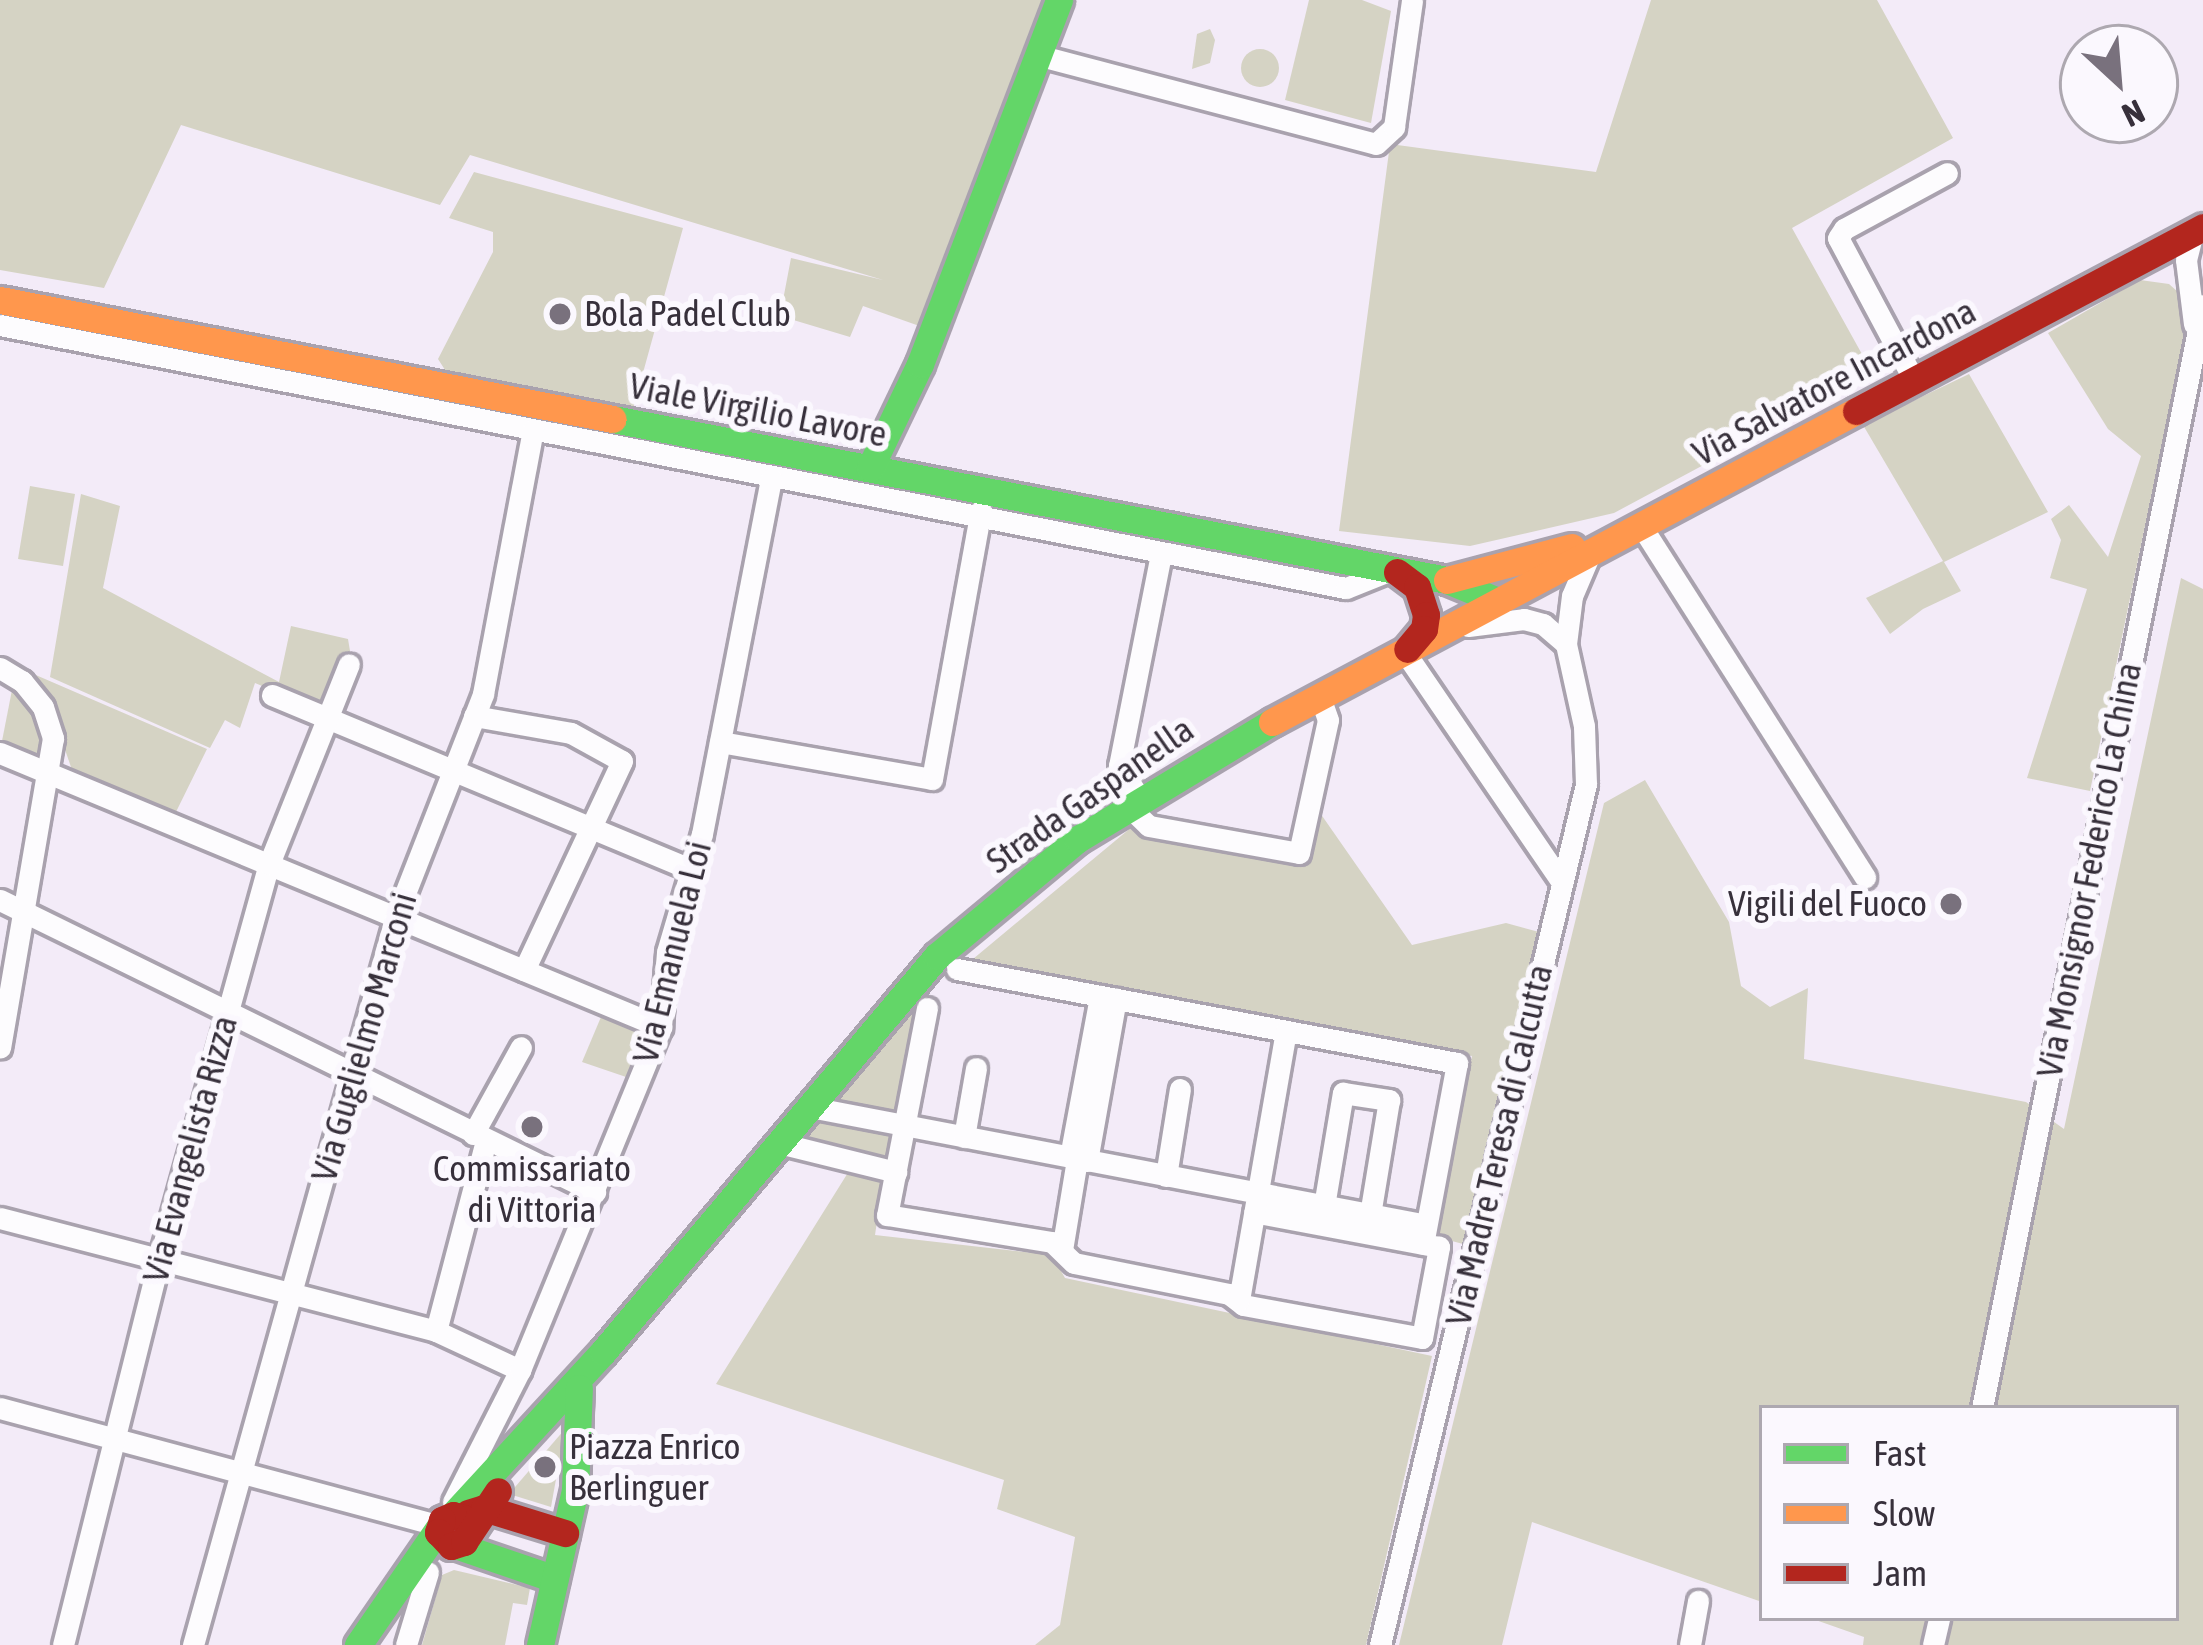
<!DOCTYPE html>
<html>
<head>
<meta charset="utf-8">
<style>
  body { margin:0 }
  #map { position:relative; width:2203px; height:1645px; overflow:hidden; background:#f3ebf8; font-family:"Asap Condensed",sans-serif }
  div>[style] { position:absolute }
  .green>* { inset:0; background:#d5d3c4 }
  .round { border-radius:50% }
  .roads { filter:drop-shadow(3px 0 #a9a2ae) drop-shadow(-3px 0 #a9a2ae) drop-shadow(0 3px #a9a2ae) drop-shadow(0 -3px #a9a2ae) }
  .street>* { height:21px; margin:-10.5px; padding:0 10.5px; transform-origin:10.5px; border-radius:10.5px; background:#fdfcfe }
  .fast>* { height:27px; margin:-13.5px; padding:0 13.5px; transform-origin:13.5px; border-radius:13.5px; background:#63d668 }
  .slow>* { height:27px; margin:-13.5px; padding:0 13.5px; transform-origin:13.5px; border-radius:13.5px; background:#ff974d }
  .jam>* { height:27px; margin:-13.5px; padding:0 13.5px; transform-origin:13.5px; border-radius:13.5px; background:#b3261e }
  .dots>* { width:33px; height:33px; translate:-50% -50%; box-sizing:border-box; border:6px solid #fbf8fe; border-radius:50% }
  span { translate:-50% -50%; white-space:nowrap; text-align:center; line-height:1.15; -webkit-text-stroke:12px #fbf8fe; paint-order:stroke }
  .poi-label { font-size:36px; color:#37303b }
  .left { translate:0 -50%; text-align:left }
  .right { translate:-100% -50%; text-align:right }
  .street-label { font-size:36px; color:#37303b }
  .legend { position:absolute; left:1759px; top:1405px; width:420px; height:216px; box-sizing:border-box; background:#fbf8fe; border:3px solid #ada8b0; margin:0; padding:15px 21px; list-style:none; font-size:36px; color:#37303b }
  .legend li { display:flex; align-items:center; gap:24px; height:60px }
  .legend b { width:60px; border:3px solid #ada8b0 }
  .north { position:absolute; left:2059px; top:24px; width:120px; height:120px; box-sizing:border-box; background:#fbf8fe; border:3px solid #ada8b0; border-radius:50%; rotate:154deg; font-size:33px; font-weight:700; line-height:48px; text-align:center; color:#37303b }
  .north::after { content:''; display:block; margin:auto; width:42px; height:54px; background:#79717d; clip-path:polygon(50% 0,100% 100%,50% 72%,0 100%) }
</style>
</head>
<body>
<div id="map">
  <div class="green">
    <div style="clip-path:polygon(0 0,1048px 0,925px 328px,863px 306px,850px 337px,780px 316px,791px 258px,883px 280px,470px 155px,440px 205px,181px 125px,104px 288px,0 270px)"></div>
    <div style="clip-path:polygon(1309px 0,1362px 0,1391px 11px,1371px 123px,1285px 100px)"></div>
    <div style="clip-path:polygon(1651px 0,1877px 0,1953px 138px,1792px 228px,1873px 374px,1614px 513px,1470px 546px,1339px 531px,1390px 144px,1596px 172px)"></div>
    <div style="clip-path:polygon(1210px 29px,1215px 40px,1210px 63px,1192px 69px,1197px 34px)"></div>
    <div class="round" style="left:1241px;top:49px;width:38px;height:38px"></div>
    <div style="clip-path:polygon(474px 172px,683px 228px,633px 409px,447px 373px,438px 359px,493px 252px,493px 232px,449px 218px)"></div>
    <div style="clip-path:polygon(2140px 280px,2169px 284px,2178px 292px,2186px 329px,2090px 791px,2027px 778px,2087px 589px,2050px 578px,2061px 540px,2051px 519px,2069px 505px,2108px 557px,2141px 456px,2108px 429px,2048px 333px)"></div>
    <div style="clip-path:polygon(1969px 374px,2048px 512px,1944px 562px,1961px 591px,1923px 609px,1890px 634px,1866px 598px,1943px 561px,1863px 425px)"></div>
    <div style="clip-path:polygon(30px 486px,75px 494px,63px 566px,18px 559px)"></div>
    <div style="clip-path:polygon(81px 494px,120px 506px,103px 588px,279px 682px,291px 626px,348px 639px,351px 657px,326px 713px,255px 683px,240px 728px,225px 720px,210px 748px,50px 677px)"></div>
    <div style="clip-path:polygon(2181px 578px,2203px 589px,2203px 1645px,1863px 1645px,1864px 1637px,1810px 1618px,2176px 1618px,2176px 1408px,1762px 1408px,1762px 1602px,1532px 1522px,1502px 1645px,1399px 1645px,1604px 803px,1645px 780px,1729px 922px,1741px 986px,1770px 1007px,1808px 988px,1804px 1059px,2026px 1102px,2064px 1129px)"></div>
    <div style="clip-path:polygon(8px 663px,207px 749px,175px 814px,72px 770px,50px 706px)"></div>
    <div style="clip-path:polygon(12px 690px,31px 700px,48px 751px,39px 760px,2px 741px)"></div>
    <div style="clip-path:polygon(1318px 810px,1412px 945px,1506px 923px,1539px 932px,1463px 1244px,1437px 1237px,1472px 1056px,967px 964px,1133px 826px,1149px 839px,1300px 865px)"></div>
    <div style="clip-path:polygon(932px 973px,893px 1169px,786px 1141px)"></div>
    <div style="clip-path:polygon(601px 1017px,645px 1035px,629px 1078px,582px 1062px)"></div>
    <div style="clip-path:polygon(849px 1171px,883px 1181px,875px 1235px,1052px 1255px,1065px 1278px,1432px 1356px,1366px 1645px,1035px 1645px,1060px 1625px,1075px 1537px,997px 1509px,1004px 1480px,716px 1384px)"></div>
    <div style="clip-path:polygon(565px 1429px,551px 1507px,509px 1494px)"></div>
    <div style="clip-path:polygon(454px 1570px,530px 1588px,527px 1605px,513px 1603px,505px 1645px,422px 1645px,442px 1575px)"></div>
  </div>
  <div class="roads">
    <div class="street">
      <div style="left:1041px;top:56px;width:346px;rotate:14.7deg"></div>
      <div style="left:1376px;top:144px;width:25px;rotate:-43deg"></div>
      <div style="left:1394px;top:127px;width:128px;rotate:-81.9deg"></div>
      <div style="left:2194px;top:324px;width:64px;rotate:-97.1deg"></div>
      <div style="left:2186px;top:260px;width:29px;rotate:-76deg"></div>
      <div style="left:2193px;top:232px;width:7px;rotate:8deg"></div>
      <div style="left:0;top:325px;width:1371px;rotate:11.06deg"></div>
      <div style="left:1346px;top:588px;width:48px;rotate:-21.8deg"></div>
      <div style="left:1915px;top:382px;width:163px;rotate:-118.1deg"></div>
      <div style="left:1838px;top:238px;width:11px;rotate:-56deg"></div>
      <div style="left:1844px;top:229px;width:117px;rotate:-28.5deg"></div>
      <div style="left:1640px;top:524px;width:419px;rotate:57.5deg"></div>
      <div style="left:1468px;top:626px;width:56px;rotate:-7.1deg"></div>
      <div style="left:1524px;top:619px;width:20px;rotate:15deg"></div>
      <div style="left:1543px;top:624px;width:30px;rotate:41deg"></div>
      <div style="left:1404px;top:651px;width:281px;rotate:55.7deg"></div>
      <div style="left:0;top:668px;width:26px;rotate:31deg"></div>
      <div style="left:22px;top:681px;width:33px;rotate:51deg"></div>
      <div style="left:43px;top:707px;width:33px;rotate:72deg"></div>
      <div style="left:53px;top:738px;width:314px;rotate:99.7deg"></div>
      <div style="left:272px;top:695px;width:452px;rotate:22.6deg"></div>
      <div style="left:474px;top:716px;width:98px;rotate:9.9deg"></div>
      <div style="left:571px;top:733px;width:58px;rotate:28.8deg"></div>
      <div style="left:622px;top:761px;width:231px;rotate:115.1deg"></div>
      <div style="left:720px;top:742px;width:215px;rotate:9.9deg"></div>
      <div style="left:932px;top:779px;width:273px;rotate:-79.7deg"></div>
      <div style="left:0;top:753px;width:716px;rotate:22.52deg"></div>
      <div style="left:1139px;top:797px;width:37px;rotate:-123deg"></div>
      <div style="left:1119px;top:766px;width:217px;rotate:-78.8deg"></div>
      <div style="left:1127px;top:805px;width:30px;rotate:44deg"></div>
      <div style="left:1149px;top:826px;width:152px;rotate:10.2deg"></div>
      <div style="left:1299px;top:853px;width:136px;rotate:-77.7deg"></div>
      <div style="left:1328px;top:720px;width:24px;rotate:-109deg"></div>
      <div style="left:0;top:900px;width:663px;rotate:26.14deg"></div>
      <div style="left:957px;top:969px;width:509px;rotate:10.65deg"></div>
      <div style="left:1457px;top:1063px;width:184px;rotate:100.6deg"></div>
      <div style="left:927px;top:1008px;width:211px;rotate:100.9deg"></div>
      <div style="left:887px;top:1215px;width:167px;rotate:9.3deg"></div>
      <div style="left:1052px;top:1242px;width:30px;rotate:44deg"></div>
      <div style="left:1074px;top:1263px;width:158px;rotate:11.3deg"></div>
      <div style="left:1229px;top:1294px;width:18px;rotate:38deg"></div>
      <div style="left:1243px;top:1305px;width:182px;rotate:10.4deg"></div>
      <div style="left:1422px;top:1338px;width:93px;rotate:-79.4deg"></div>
      <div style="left:1439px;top:1247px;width:188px;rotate:-169.3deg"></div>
      <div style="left:810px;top:1107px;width:627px;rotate:10.84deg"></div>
      <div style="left:473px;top:1134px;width:99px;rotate:-61.1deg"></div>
      <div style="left:964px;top:1137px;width:70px;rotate:-80.1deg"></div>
      <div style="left:779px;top:1143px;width:121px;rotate:13.9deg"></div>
      <div style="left:1070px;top:1157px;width:164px;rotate:-79.4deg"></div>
      <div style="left:1087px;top:1161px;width:165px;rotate:-79.9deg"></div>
      <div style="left:1166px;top:1176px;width:88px;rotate:-80.9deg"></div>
      <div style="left:1324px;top:1206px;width:115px;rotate:-80.5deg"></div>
      <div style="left:1343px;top:1093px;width:47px;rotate:8.7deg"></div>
      <div style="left:1389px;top:1100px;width:129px;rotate:99.4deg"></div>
      <div style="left:0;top:1218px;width:450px;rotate:14.5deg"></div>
      <div style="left:436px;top:1331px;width:93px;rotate:24.9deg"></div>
      <div style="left:1062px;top:1250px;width:92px;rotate:-80.6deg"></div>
      <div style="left:1239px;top:1300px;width:273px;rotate:-80.1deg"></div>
      <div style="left:436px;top:1331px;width:197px;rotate:-75.3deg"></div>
      <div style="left:0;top:1408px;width:455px;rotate:15deg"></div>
      <div style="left:1982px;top:1408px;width:1125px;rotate:-78.67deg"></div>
      <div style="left:453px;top:1502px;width:148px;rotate:-63.1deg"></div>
      <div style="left:520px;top:1370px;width:371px;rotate:-67.7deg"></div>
      <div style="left:661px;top:1027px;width:75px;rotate:-85.4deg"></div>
      <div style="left:667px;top:952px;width:123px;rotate:-73.5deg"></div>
      <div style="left:702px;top:834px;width:362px;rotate:-79deg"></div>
      <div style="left:63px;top:1645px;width:397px;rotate:-76deg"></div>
      <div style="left:159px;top:1260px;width:411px;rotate:-74.5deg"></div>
      <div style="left:269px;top:864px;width:215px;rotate:-68.2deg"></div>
      <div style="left:193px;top:1645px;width:754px;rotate:-74.45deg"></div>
      <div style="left:395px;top:919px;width:242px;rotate:-68.6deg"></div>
      <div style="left:483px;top:694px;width:269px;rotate:-79.3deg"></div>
      <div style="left:406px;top:1645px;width:76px;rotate:-73.2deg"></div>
      <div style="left:1380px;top:1645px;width:885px;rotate:-76.54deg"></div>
      <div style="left:1586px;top:784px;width:58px;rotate:-92deg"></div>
      <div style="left:1584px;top:726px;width:84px;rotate:-102.4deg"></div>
      <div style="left:1566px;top:644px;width:48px;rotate:-82.9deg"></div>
      <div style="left:1572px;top:596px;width:46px;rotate:-66.8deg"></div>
      <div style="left:1690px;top:1645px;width:45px;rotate:-79.7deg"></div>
      <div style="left:1933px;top:1645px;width:28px;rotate:-77deg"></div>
    </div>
    <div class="fast">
      <div style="left:613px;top:419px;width:849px;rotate:10.93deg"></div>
      <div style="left:1447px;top:580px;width:55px;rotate:22.4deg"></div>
      <div style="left:870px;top:468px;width:115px;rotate:-64.3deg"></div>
      <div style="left:920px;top:364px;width:390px;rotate:-69.1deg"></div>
      <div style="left:453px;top:1515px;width:222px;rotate:-47.4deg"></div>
      <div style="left:603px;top:1352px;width:518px;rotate:-49.85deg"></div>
      <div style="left:937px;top:956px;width:183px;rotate:-39.7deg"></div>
      <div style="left:1078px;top:839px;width:227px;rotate:-31.1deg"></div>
      <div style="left:458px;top:1546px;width:102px;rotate:18.8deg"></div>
      <div style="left:358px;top:1645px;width:141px;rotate:-55.4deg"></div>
      <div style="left:540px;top:1645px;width:159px;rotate:-77.3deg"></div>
      <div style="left:575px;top:1490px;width:102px;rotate:-87.8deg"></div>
    </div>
    <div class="slow">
      <div style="left:0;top:300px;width:624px;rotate:10.99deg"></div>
      <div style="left:1447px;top:580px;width:129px;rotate:-14.8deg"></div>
      <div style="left:1272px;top:722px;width:662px;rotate:-28.04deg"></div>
    </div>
    <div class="jam">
      <div style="left:1856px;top:411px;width:393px;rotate:-27.9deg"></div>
      <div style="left:1397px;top:572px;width:25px;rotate:37deg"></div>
      <div style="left:1417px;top:587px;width:29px;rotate:72deg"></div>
      <div style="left:1426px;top:615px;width:14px;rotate:98deg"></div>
      <div style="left:1424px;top:629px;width:26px;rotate:130deg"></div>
      <div style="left:468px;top:1513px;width:17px;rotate:-17deg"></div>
      <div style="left:484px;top:1508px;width:85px;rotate:17.2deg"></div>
      <div style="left:470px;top:1530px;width:14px;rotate:-120deg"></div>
      <div style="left:463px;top:1518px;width:10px;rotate:-163deg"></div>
      <div style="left:453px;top:1515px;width:12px;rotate:156deg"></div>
      <div style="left:442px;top:1520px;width:13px;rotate:108deg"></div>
      <div style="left:438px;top:1532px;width:19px;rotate:47deg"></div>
      <div style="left:451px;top:1546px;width:14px;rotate:-17deg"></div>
      <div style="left:464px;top:1542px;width:61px;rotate:-56.3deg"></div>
    </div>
  </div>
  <div class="dots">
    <div style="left:560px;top:314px;background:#79717d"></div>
    <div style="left:1951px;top:904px;background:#79717d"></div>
    <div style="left:532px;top:1127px;background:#79717d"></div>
    <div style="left:545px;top:1467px;background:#79717d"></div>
  </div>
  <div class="poi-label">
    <span class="left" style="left:584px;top:314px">Bola Padel Club</span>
    <span class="right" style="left:1927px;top:904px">Vigili del Fuoco</span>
    <span style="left:532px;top:1189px">Commissariato<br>di Vittoria</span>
    <span class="left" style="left:569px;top:1467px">Piazza Enrico<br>Berlinguer</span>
  </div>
  <div class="street-label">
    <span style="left:1834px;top:382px;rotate:-28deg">Via Salvatore Incardona</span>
    <span style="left:758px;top:410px;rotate:11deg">Viale Virgilio Lavore</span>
    <span style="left:1090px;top:795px;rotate:-35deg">Strada Gaspanella</span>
    <span style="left:2089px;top:870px;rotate:-79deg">Via Monsignor Federico La China</span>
    <span style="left:672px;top:952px;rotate:-76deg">Via Emanuela Loi</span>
    <span style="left:364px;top:1037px;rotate:-74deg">Via Guglielmo Marconi</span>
    <span style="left:1499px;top:1145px;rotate:-77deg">Via Madre Teresa di Calcutta</span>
    <span style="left:190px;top:1149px;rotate:-75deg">Via Evangelista Rizza</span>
  </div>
  <ul class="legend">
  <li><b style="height:15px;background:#63d668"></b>Fast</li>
  <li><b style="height:15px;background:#ff974d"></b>Slow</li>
  <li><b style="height:15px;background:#b3261e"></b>Jam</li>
  </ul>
  <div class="north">N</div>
</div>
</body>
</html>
